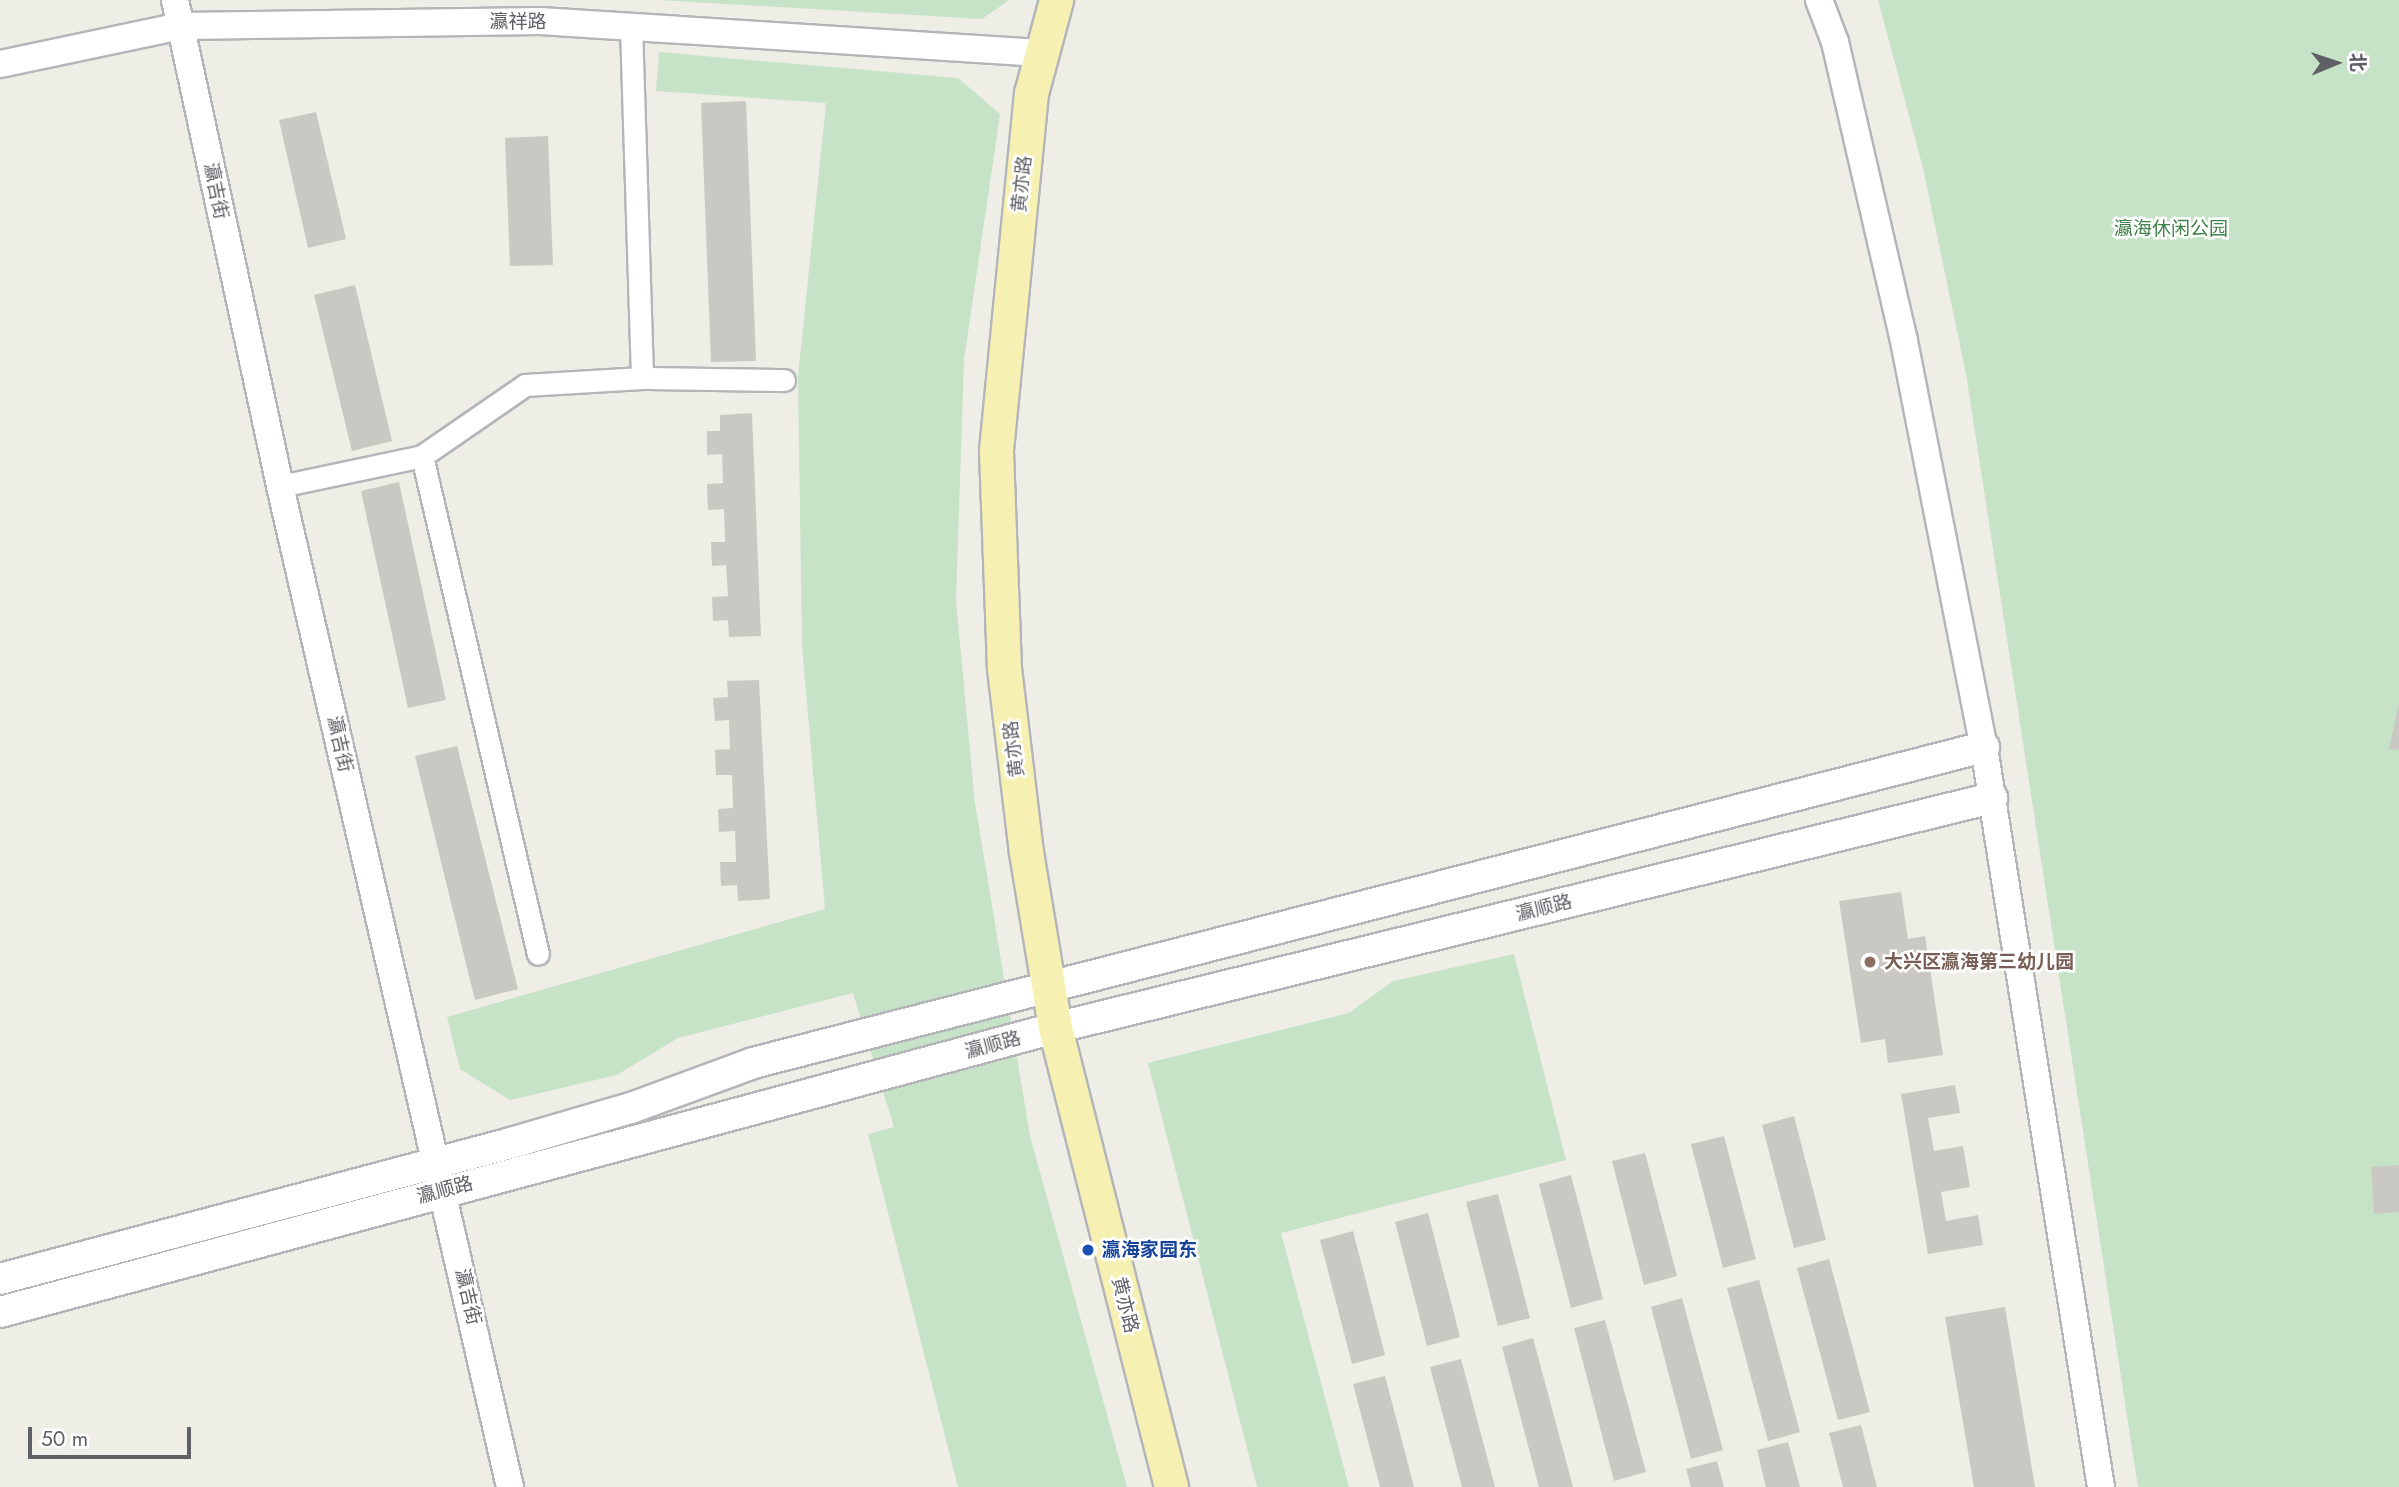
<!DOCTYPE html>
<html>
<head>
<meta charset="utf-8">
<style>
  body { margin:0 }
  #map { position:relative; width:2399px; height:1487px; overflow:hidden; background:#eeede6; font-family:Jost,"Noto Sans SC",sans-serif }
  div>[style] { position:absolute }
  .green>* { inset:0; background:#c6e3c8 }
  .building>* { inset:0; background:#cac8c3 }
  .roads { filter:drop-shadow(2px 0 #b3b5b9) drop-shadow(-2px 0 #b3b5b9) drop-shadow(0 2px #b3b5b9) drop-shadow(0 -2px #b3b5b9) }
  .minor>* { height:21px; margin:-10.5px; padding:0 10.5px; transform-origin:10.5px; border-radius:10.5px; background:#fff }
  .tertiary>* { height:26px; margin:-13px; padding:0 13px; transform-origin:13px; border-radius:13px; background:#fff }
  .secondary>* { height:30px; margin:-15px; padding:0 15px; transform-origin:15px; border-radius:15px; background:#fff }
  .primary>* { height:33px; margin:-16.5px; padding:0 16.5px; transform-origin:16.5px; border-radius:16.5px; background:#f6f1b3 }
  .dots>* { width:19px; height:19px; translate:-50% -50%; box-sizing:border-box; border:4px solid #fff; border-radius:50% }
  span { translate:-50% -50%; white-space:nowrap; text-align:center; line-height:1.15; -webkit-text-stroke:5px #fff; paint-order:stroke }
  .street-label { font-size:19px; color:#5e6065 }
  .park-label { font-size:19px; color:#408249 }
  .education-label { font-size:19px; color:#785e54; font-weight:700 }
  .left { translate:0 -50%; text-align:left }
  .transit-label { font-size:19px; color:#164399; font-weight:700 }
  .north { position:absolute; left:2301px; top:28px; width:70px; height:70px; -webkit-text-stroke:5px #fff; paint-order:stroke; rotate:88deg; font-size:19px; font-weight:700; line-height:28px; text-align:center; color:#5e6065 }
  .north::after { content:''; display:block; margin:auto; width:24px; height:32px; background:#5e6065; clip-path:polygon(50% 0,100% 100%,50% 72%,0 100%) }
  .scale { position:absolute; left:28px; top:1427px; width:163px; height:32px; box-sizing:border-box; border:4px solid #5e6065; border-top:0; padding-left:9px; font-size:21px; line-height:24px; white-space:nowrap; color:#5e6065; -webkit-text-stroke:5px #fff; paint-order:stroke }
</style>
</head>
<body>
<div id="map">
  <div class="green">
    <div style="clip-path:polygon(659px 0,1009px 0,982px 19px)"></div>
    <div style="clip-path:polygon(1878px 0,2399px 0,2399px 1487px,2138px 1487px,1966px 374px,1923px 168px)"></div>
    <div style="clip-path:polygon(659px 52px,958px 78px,1000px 114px,964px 360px,956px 601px,975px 803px,1030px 1136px,1127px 1487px,958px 1487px,868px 1134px,894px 1127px,853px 993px,678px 1038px,617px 1075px,510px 1100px,460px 1069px,447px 1017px,825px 909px,802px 646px,798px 377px,826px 103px,656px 91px)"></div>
    <div style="clip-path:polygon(1514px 954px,1566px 1160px,1281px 1233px,1349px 1487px,1257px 1487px,1148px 1063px,1349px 1013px,1393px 981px)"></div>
  </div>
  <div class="building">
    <div style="clip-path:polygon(746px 101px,756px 361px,711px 362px,701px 103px)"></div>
    <div style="clip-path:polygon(316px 112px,346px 239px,308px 248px,279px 120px)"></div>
    <div style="clip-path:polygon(548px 136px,553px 265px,510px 266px,505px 138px)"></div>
    <div style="clip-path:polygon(355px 285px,392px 441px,352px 451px,314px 295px)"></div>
    <div style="clip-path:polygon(752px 413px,761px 636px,729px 637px,728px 620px,713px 621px,712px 597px,728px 596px,726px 565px,712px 566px,711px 542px,725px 542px,724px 509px,708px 510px,707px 484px,723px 483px,722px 454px,707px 455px,707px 431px,720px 431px,720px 415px)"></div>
    <div style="clip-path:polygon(399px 482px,446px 700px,408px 708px,361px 491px)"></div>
    <div style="clip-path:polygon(759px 680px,770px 899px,738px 901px,737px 885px,721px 886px,720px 862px,736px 862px,735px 831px,719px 832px,718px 809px,733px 808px,732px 775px,716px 775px,715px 750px,730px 749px,729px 720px,715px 721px,713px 698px,728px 697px,727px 681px)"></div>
    <div style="clip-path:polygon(2399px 703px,2399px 750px,2389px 749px)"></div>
    <div style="clip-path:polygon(457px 746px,518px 989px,475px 1000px,415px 756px)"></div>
    <div style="clip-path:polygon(1901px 892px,1908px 939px,1925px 936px,1943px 1055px,1888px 1063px,1885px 1039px,1861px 1043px,1839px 901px)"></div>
    <div style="clip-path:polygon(1955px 1085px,1960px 1113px,1928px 1118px,1934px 1151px,1963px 1146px,1970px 1187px,1941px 1192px,1946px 1221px,1978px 1215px,1983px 1245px,1928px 1254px,1901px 1094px)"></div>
    <div style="clip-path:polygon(1794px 1116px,1826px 1240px,1794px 1248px,1762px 1125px)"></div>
    <div style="clip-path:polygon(1724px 1136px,1756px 1259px,1723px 1268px,1691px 1144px)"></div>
    <div style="clip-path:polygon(1645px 1153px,1677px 1276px,1644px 1285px,1612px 1161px)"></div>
    <div style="clip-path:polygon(2399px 1165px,2399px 1212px,2374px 1214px,2371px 1167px)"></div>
    <div style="clip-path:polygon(1571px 1175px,1603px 1299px,1571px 1308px,1539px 1184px)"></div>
    <div style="clip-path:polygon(1498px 1194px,1530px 1318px,1498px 1326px,1466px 1202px)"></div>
    <div style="clip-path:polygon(1428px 1213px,1460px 1337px,1427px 1346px,1395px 1222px)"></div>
    <div style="clip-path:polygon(1353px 1231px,1385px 1355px,1352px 1364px,1320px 1240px)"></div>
    <div style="clip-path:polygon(1829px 1259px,1870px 1412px,1838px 1420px,1797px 1268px)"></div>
    <div style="clip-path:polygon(1759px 1280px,1800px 1432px,1768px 1441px,1727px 1288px)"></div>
    <div style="clip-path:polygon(1682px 1298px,1723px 1450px,1691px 1459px,1651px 1307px)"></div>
    <div style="clip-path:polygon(2005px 1307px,2035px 1487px,1974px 1487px,1945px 1317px)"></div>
    <div style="clip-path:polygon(1605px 1320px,1646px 1472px,1614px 1481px,1574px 1328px)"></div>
    <div style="clip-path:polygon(1533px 1338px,1573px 1487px,1539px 1487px,1502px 1347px)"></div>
    <div style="clip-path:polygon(1461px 1359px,1495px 1487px,1462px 1487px,1430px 1367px)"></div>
    <div style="clip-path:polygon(1385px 1376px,1414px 1487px,1380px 1487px,1353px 1384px)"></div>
    <div style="clip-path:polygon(1861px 1425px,1877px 1487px,1843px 1487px,1829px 1433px)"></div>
    <div style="clip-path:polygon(1788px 1442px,1800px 1487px,1766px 1487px,1757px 1450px)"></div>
    <div style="clip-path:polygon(1717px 1461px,1724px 1487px,1691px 1487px,1686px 1469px)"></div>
  </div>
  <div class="roads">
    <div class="minor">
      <div style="left:631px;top:26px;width:352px;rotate:88.2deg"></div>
      <div style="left:422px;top:456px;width:511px;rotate:76.89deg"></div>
      <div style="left:280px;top:486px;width:145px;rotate:-11.9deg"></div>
      <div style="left:422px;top:456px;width:125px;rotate:-34.6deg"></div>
      <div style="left:525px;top:385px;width:117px;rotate:-3.4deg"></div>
      <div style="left:642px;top:378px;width:142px;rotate:0.8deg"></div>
    </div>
    <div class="tertiary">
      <div style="left:175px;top:0;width:497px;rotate:77.8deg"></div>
      <div style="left:280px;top:486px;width:1027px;rotate:77.06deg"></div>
      <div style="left:1819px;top:0;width:45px;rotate:69.1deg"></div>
      <div style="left:1835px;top:42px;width:307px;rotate:77deg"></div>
      <div style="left:1904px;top:341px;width:414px;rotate:78.9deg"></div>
      <div style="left:1984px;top:747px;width:749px;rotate:81.02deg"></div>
      <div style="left:0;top:64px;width:185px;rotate:-11.9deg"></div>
      <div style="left:181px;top:26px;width:359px;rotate:-0.8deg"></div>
      <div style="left:540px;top:21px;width:501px;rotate:3.66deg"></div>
    </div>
    <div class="secondary">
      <div style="left:0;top:1279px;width:529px;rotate:-14.9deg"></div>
      <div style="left:511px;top:1143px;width:125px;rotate:-16.3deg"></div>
      <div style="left:631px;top:1108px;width:130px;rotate:-20.2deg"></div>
      <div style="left:753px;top:1063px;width:1271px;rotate:-14.4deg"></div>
      <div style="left:0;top:1312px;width:1093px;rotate:-15.07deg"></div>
      <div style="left:1055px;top:1028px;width:965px;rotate:-13.79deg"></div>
    </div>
    <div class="primary">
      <div style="left:1056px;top:0;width:96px;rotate:105deg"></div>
      <div style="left:1031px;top:93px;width:360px;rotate:95.6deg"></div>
      <div style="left:996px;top:451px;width:217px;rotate:87.9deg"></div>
      <div style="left:1004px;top:668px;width:185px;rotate:83.2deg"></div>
      <div style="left:1026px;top:852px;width:178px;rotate:80.6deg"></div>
      <div style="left:1055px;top:1028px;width:473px;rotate:75.8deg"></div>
    </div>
  </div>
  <div class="dots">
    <div style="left:1870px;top:962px;background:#8d6e63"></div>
    <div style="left:1088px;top:1250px;background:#1a4fb4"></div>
  </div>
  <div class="street-label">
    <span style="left:518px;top:22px">瀛祥路</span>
    <span style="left:1022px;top:184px;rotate:-84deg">黄亦路</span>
    <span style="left:216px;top:191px;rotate:78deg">瀛吉街</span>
    <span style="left:340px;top:744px;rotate:77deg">瀛吉街</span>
    <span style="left:1014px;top:749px;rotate:-97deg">黄亦路</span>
    <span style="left:1544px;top:908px;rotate:-14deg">瀛顺路</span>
    <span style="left:993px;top:1045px;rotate:-15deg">瀛顺路</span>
    <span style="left:445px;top:1190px;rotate:-15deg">瀛顺路</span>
    <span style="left:468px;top:1297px;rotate:77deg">瀛吉街</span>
    <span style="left:1125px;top:1305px;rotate:76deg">黄亦路</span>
  </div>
  <div class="park-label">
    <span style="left:2171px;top:229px">瀛海休闲公园</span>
  </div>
  <div class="education-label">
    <span class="left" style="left:1884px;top:962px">大兴区瀛海第三幼儿园</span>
  </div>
  <div class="transit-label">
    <span class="left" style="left:1102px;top:1250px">瀛海家园东</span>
  </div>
  <div class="north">北</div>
  <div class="scale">50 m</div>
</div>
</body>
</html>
